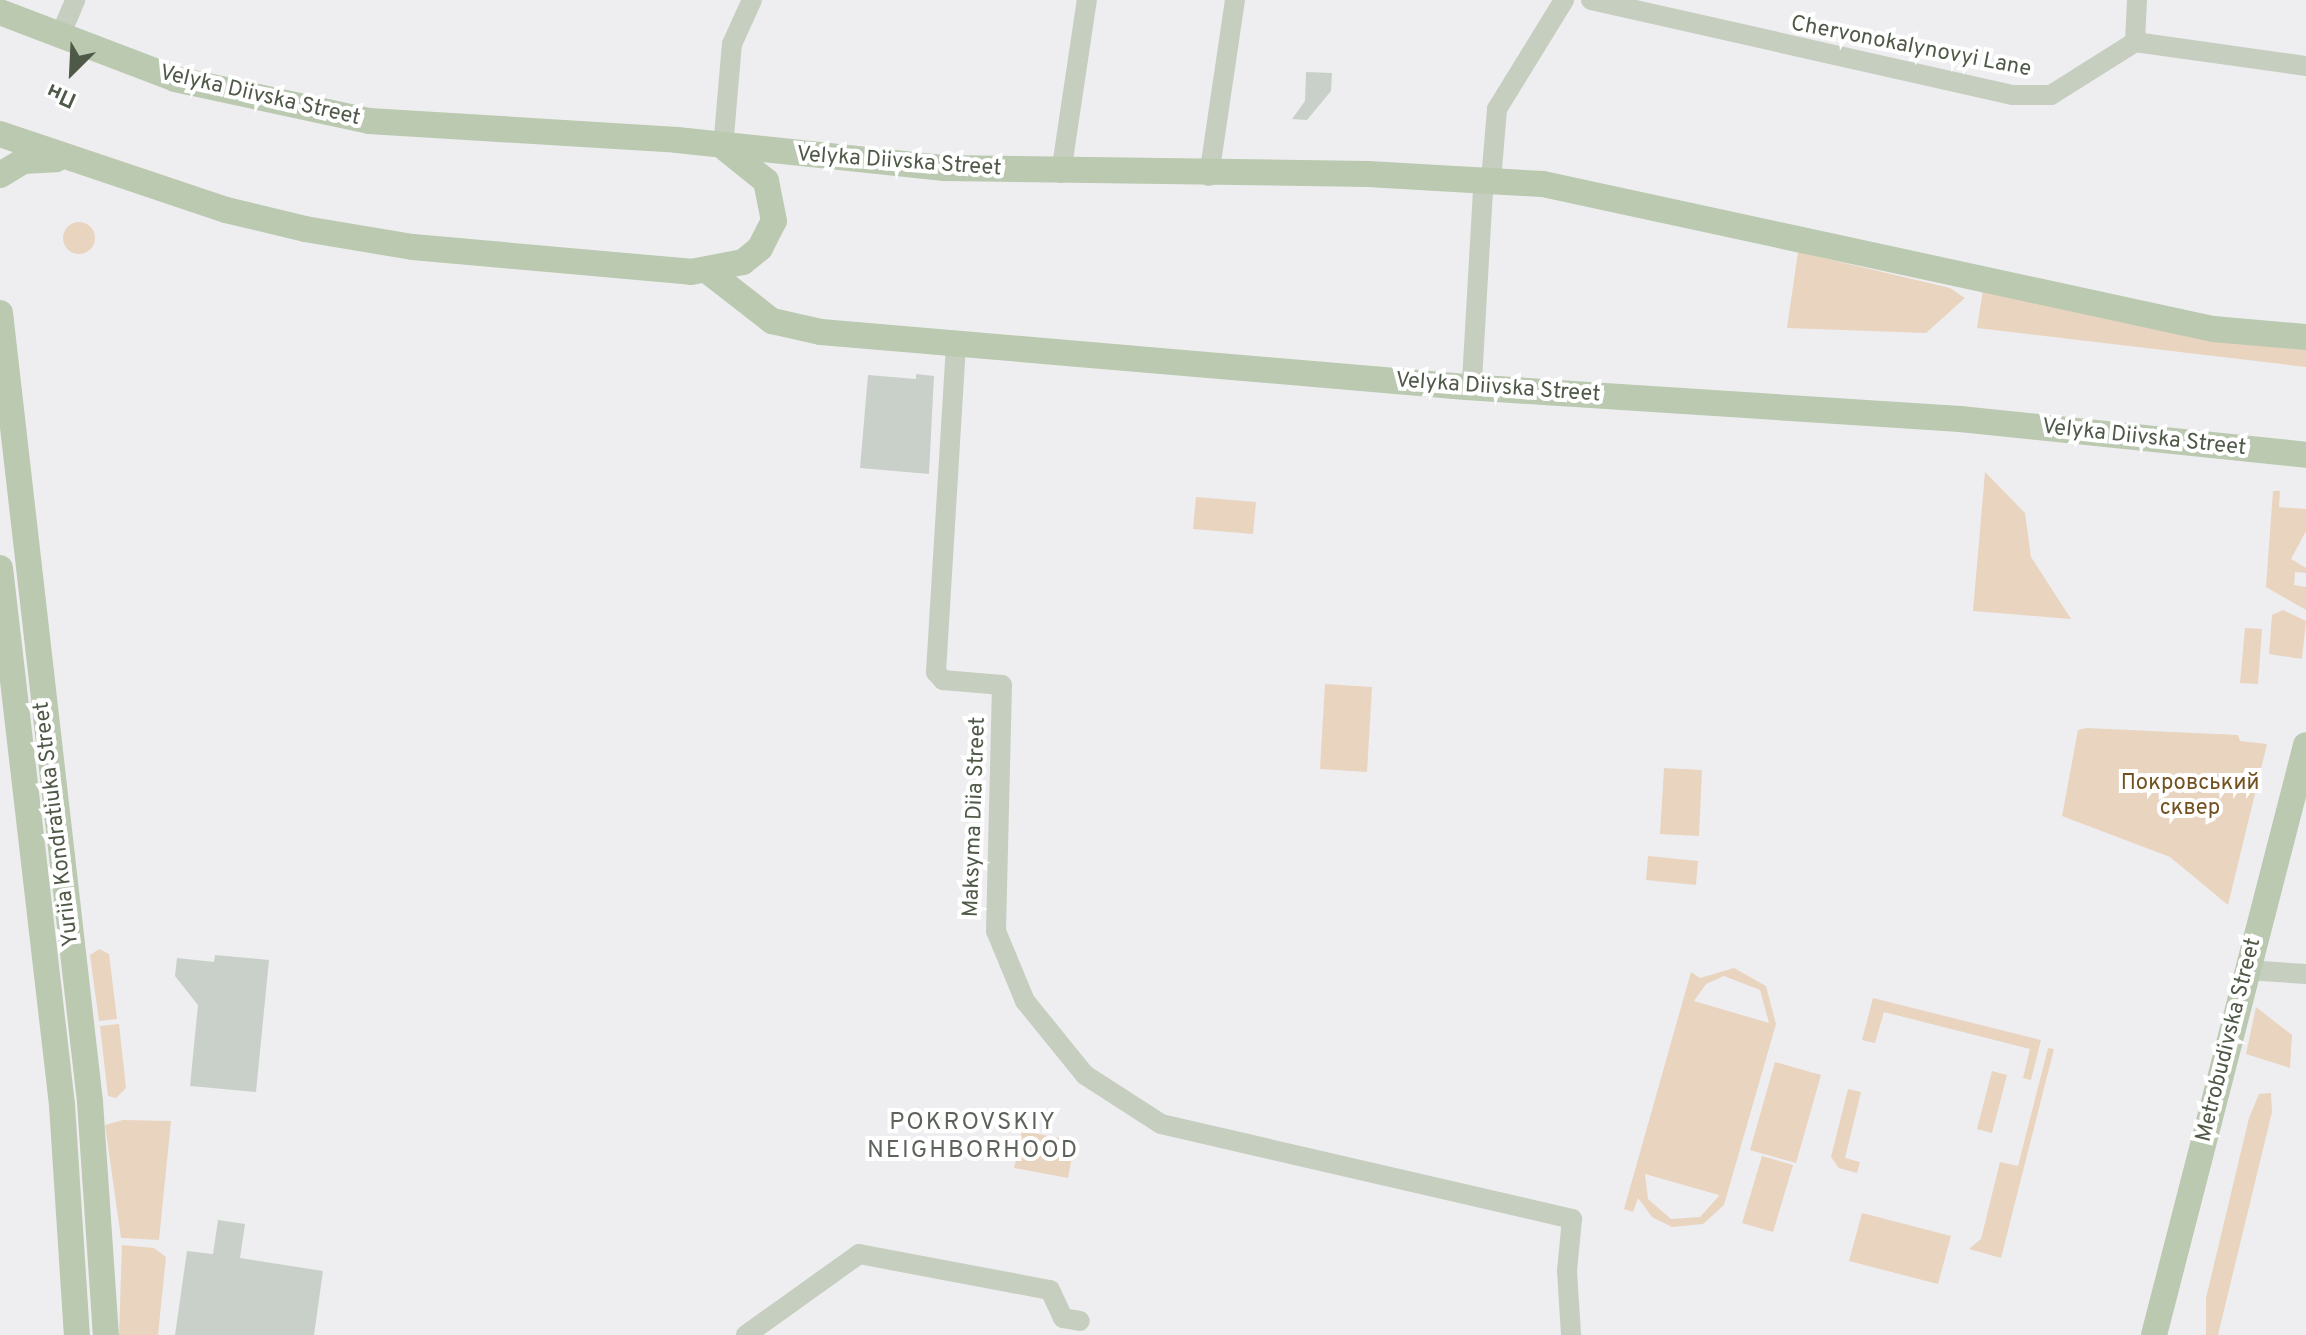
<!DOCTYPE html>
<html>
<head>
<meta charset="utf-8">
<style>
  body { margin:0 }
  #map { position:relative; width:2306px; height:1335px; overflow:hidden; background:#eeeef0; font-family:Overpass,sans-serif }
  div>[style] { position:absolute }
  .green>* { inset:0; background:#e9d4c0 }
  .round { border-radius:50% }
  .building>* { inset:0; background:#c9d0c9 }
  .minor>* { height:20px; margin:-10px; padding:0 10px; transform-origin:10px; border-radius:10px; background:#c6cec0 }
  .major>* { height:26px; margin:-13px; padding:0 13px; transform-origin:13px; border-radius:13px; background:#bac9b0 }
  span { translate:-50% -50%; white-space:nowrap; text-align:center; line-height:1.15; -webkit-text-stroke:8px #fff; paint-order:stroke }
  .street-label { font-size:22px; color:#4f5948 }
  .park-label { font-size:22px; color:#725221 }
  .neighbourhood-label { font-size:24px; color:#5d625b; letter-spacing:2px }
  .north { position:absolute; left:32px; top:32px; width:80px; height:80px; -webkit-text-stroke:6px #fff; paint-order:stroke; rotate:204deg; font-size:22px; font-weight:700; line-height:32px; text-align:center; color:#4f5948 }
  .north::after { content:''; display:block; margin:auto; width:28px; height:36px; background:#4f5948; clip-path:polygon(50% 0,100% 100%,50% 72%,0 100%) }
</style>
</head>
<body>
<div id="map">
  <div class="green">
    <div class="round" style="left:63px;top:222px;width:32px;height:32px"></div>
    <div style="clip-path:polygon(1798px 252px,1950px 288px,1965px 298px,1926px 333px,1787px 328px)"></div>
    <div style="clip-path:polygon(1983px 290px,2306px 349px,2306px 367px,1977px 328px)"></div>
    <div style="clip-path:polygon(1985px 472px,2025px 513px,2031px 557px,2071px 619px,1973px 611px)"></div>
    <div style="clip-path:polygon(2273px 491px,2280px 491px,2279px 507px,2306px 509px,2306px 531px,2291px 559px,2306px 568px,2306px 573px,2295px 572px,2294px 585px,2306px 587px,2306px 610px,2266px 587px)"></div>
    <div style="clip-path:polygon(1196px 497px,1256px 502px,1253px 534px,1193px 529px)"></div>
    <div style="clip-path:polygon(2283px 610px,2306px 621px,2302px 659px,2269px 654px,2272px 615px)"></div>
    <div style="clip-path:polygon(2245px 628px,2262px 629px,2258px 684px,2240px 683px)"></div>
    <div style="clip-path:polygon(1325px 684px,1372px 687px,1367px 772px,1320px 769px)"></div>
    <div style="clip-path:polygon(2086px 728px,2238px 735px,2240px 741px,2267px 744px,2228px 905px,2170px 857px,2062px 816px,2078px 730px)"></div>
    <div style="clip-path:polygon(1664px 768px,1702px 770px,1699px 836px,1660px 834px)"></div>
    <div style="clip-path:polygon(1648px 856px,1698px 861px,1696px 885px,1646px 880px)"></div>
    <div style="clip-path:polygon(99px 949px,109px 954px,117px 1019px,99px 1021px,90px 955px)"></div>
    <div style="clip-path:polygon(evenodd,1734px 968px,1766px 986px,1776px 1024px,1724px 1205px,1703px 1224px,1672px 1227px,1652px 1217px,1638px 1198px,1633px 1212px,1624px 1209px,1691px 972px,1700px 978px,1734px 968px,1724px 976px,1760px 990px,1769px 1023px,1694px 1001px,1706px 984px,1724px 976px,1734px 968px,1645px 1174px,1719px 1195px,1719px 1196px,1700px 1217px,1671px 1219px,1648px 1199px,1645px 1174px)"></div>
    <div style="clip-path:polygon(1873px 998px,2041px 1040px,2031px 1080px,2023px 1078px,2030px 1049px,1884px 1012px,1875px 1043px,1862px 1040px)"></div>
    <div style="clip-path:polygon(2256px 1007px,2292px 1035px,2290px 1068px,2246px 1054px)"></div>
    <div style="clip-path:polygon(119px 1024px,126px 1088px,116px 1098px,108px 1096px,100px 1026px)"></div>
    <div style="clip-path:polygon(2048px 1048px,2054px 1049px,2001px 1258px,1969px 1249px,1981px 1239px,2000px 1162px,2018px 1166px)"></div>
    <div style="clip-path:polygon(1775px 1062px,1821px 1075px,1796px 1163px,1750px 1150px)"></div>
    <div style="clip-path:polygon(1992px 1071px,2007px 1075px,1992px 1133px,1977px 1129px)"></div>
    <div style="clip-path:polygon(1848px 1089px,1861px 1092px,1845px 1158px,1860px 1162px,1857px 1173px,1839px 1168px,1831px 1157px)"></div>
    <div style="clip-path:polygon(2271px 1093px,2272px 1112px,2218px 1335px,2206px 1335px,2206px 1298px,2249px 1118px,2259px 1094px)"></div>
    <div style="clip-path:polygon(123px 1120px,171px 1121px,159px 1240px,121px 1238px,105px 1125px)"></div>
    <div style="clip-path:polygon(1022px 1131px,1075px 1141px,1068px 1178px,1014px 1168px)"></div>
    <div style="clip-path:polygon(1762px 1156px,1793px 1165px,1773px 1232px,1742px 1223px)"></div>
    <div style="clip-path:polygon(1862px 1213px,1951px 1236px,1938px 1284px,1849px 1261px)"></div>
    <div style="clip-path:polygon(122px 1245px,154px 1248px,166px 1257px,158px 1335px,119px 1335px)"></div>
  </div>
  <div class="building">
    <div style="clip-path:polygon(1306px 72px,1332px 73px,1331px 91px,1307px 120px,1292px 119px,1305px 101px)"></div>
    <div style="clip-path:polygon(916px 374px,934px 376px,929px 474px,860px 468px,868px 375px,916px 379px)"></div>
    <div style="clip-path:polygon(215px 955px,269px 960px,256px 1092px,190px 1086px,198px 1005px,175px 976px,177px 958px,214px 962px)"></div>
    <div style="clip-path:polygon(218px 1220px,245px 1224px,240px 1258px,323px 1271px,314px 1335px,175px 1335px,187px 1251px,213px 1254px)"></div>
  </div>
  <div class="minor">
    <div style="left:1591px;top:0;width:432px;rotate:12.7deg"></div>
    <div style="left:2012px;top:95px;width:39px"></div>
    <div style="left:2051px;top:95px;width:99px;rotate:-32.2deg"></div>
    <div style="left:2135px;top:42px;width:173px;rotate:8deg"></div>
    <div style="left:60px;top:36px;width:39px;rotate:-67deg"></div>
    <div style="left:2135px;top:42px;width:42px;rotate:-87.3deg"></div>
    <div style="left:723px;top:148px;width:104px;rotate:-85.1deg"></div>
    <div style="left:732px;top:44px;width:48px;rotate:-65.6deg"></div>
    <div style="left:1061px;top:173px;width:175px;rotate:-81.5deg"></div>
    <div style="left:1209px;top:176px;width:178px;rotate:-81.6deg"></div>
    <div style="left:956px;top:345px;width:328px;rotate:93.5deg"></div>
    <div style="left:936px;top:672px;width:11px;rotate:49deg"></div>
    <div style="left:943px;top:680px;width:59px;rotate:4.8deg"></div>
    <div style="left:1002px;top:685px;width:246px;rotate:91.4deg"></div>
    <div style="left:996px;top:931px;width:76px;rotate:67.5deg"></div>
    <div style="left:1025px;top:1001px;width:95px;rotate:51deg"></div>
    <div style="left:1085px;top:1075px;width:90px;rotate:32.8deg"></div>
    <div style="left:1161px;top:1124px;width:422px;rotate:13deg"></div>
    <div style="left:1572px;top:1219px;width:52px;rotate:95.5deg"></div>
    <div style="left:1567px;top:1271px;width:64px;rotate:86.4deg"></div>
    <div style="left:1466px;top:387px;width:8px;rotate:-45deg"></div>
    <div style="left:1472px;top:381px;width:188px;rotate:-86.7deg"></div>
    <div style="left:1483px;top:193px;width:26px;rotate:-69deg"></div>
    <div style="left:1492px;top:169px;width:60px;rotate:-85.2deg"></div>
    <div style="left:1497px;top:109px;width:128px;rotate:-58.4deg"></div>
    <div style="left:2247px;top:970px;width:59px;rotate:3.9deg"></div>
    <div style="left:746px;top:1335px;width:139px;rotate:-35.6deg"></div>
    <div style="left:859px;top:1254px;width:194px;rotate:10.7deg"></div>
    <div style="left:1050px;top:1290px;width:31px;rotate:65deg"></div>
    <div style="left:1063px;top:1318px;width:17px;rotate:10deg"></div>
  </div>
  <div class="major">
    <div style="left:0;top:12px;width:187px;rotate:20.9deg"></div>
    <div style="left:175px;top:79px;width:198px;rotate:12.2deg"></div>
    <div style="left:369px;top:121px;width:309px;rotate:3.5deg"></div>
    <div style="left:677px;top:140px;width:269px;rotate:6deg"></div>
    <div style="left:945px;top:168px;width:423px;rotate:0.8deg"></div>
    <div style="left:1368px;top:174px;width:175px;rotate:3.3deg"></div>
    <div style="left:1543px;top:184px;width:686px;rotate:12.21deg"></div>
    <div style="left:2213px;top:329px;width:93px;rotate:4.9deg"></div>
    <div style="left:0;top:134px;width:238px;rotate:18.6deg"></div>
    <div style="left:226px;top:210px;width:81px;rotate:13.5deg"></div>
    <div style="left:305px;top:229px;width:109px;rotate:9.5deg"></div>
    <div style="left:413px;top:247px;width:279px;rotate:5.1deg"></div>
    <div style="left:691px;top:272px;width:53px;rotate:-10.9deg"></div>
    <div style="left:743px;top:262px;width:22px;rotate:-39deg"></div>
    <div style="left:760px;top:248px;width:30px;rotate:-63deg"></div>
    <div style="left:774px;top:221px;width:41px;rotate:-101.3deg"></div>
    <div style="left:766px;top:181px;width:51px;rotate:-141.3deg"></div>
    <div style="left:0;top:175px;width:27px;rotate:-31deg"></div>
    <div style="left:23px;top:161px;width:33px;rotate:-3deg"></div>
    <div style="left:709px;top:272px;width:80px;rotate:37.9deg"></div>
    <div style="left:772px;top:321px;width:50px;rotate:12.7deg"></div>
    <div style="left:821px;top:332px;width:647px;rotate:4.87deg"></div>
    <div style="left:1466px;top:387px;width:495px;rotate:3.7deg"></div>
    <div style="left:1960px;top:419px;width:348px;rotate:5.9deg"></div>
    <div style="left:0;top:313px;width:794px;rotate:83.49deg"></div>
    <div style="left:90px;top:1102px;width:234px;rotate:86.1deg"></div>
    <div style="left:0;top:568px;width:541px;rotate:83.41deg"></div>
    <div style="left:62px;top:1105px;width:230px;rotate:86.3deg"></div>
    <div style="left:2154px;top:1335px;width:609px;rotate:-75.55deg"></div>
  </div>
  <div class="street-label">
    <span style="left:1911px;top:47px;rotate:11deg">Chervonokalynovyi Lane</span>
    <span style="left:260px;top:96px;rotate:13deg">Velyka Diivska Street</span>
    <span style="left:899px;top:162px;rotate:4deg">Velyka Diivska Street</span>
    <span style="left:1498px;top:388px;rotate:4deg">Velyka Diivska Street</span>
    <span style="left:2144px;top:438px;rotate:6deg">Velyka Diivska Street</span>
    <span style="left:975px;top:817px;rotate:-88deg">Maksyma Diia Street</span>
    <span style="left:57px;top:824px;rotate:-97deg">Yuriia Kondratiuka Street</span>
    <span style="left:2229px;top:1040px;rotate:-76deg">Metrobudivska Street</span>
  </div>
  <div class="park-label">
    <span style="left:2190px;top:796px">Покровський<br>сквер</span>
  </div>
  <div class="neighbourhood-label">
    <span style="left:973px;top:1138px">POKROVSKIY<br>NEIGHBORHOOD</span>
  </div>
  <div class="north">Пн</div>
</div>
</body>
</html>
